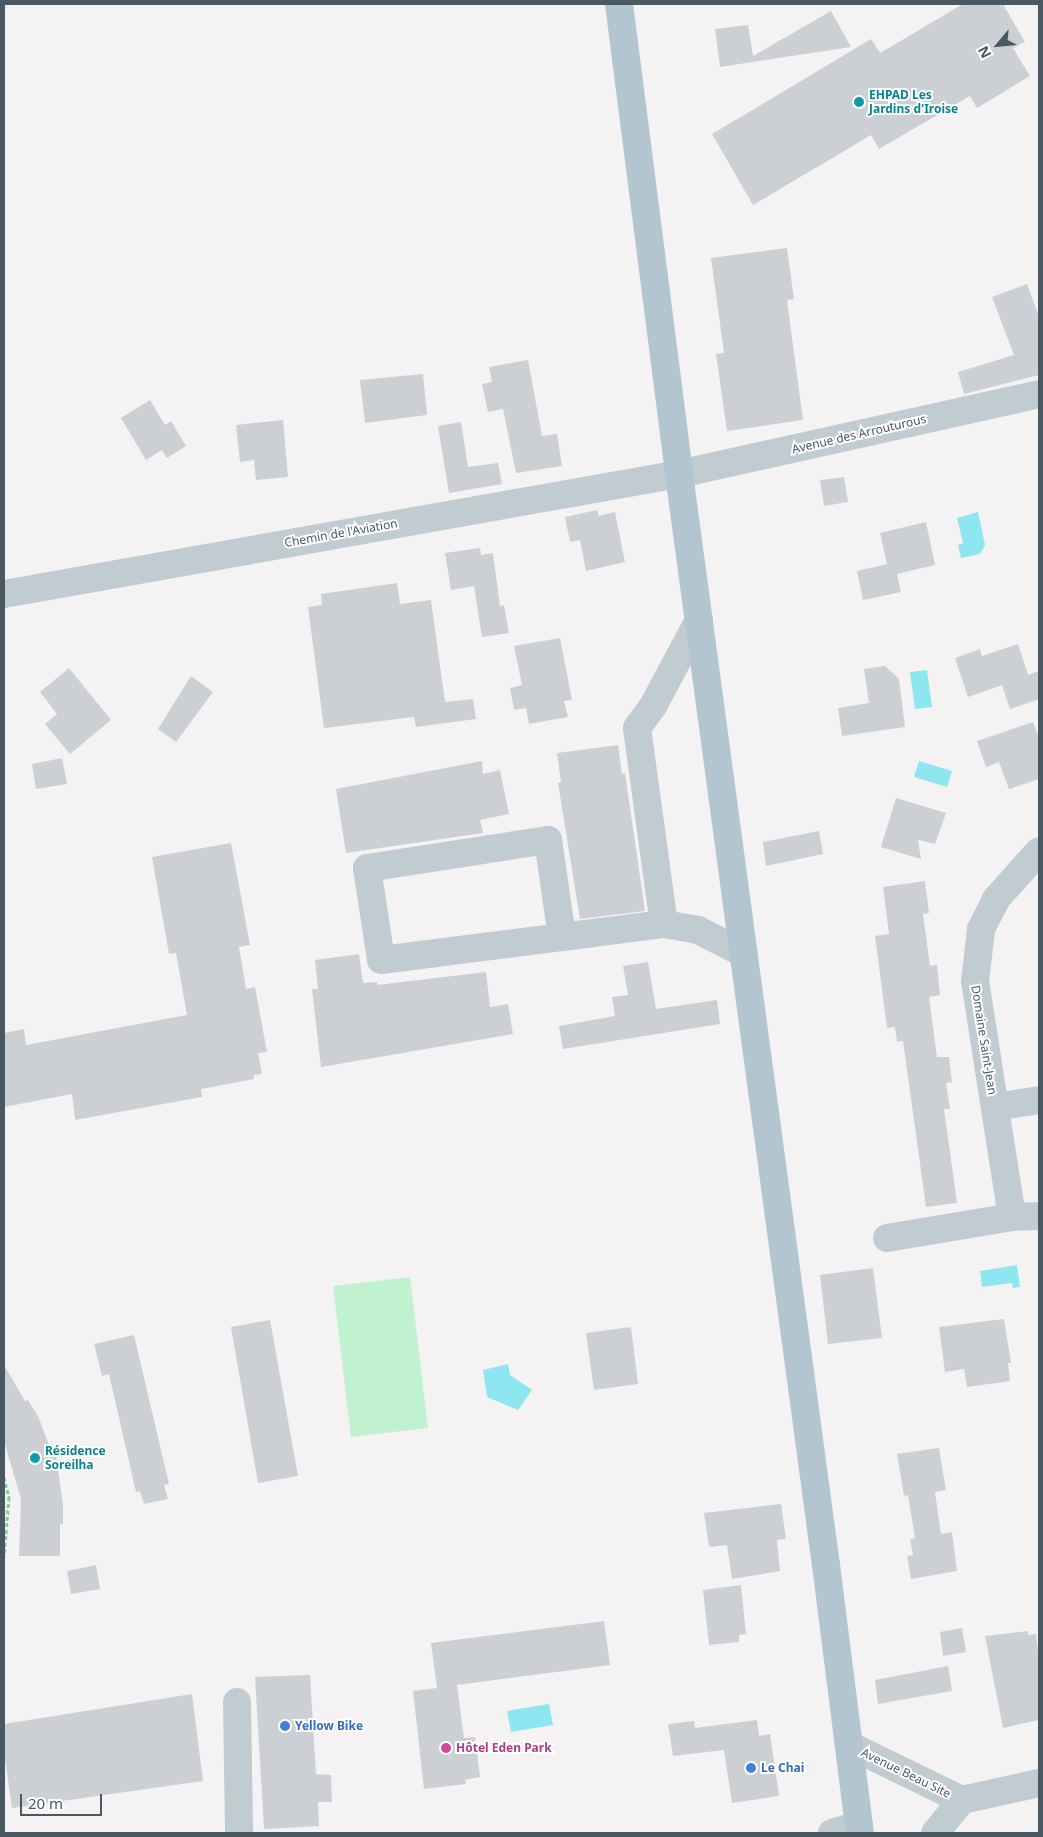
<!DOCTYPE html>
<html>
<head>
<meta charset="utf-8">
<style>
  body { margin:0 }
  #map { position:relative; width:1043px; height:1837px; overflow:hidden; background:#f5f2f3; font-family:"Noto Sans",sans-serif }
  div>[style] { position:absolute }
  .green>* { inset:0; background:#c1f2cf }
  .water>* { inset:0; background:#8de6f0 }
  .building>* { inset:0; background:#ccd0d5 }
  .path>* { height:3px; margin-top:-1.5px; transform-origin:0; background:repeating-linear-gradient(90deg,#77d29b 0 4px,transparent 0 6.5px) }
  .minor>* { height:28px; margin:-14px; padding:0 14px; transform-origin:14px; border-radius:14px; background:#c0cbd2 }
  .major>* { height:28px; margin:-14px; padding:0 14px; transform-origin:14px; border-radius:14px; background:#b2c5d1 }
  .dots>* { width:14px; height:14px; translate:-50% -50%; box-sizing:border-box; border:2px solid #fff; border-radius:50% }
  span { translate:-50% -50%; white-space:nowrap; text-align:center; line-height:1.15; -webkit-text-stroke:4px #fff; paint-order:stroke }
  .culture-label { font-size:12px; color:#0d838f; font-weight:700 }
  .left { translate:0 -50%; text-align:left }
  .street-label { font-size:12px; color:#495861 }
  .shop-label { font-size:12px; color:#366cbe; font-weight:700 }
  .hotel-label { font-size:12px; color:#b23c85; font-weight:700 }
  .frame { position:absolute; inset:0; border:5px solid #495861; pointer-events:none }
  .north { position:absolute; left:973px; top:20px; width:50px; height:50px; -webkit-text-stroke:4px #fff; paint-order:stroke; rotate:242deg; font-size:14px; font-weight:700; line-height:20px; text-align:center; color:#495861 }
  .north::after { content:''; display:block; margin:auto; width:18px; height:22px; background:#495861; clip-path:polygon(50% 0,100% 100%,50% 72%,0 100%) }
  .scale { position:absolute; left:20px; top:1794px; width:82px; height:22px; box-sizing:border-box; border:2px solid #495861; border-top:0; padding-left:6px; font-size:15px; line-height:18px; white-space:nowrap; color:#495861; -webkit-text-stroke:4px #fff; paint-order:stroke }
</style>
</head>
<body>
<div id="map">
  <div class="green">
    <div style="clip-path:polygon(410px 1277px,428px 1428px,351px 1437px,333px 1286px)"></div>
  </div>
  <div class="water">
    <div style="clip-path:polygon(978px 512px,985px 545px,980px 554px,961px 558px,958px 545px,963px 543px,957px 518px)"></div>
    <div style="clip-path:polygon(927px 670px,932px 707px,915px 709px,910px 672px)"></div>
    <div style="clip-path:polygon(919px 761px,952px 771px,947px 787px,914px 777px)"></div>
    <div style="clip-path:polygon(1017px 1265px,1020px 1287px,1013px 1288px,1012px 1283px,982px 1287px,980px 1271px)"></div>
    <div style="clip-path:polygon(508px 1364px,510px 1375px,532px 1390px,518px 1410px,487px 1397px,483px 1370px)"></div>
    <div style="clip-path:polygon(549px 1704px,553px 1725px,511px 1732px,507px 1711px)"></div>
  </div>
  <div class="building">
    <div style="clip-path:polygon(963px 4px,1003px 4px,1025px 42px,1013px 48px,1030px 76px,977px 108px,970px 96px,879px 149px,871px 135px,753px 205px,712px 134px,871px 39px,880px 53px)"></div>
    <div style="clip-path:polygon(831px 11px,851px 47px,720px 67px,715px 29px,748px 25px,753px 56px)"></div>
    <div style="clip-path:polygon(787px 248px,794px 299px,787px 300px,803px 420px,727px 431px,716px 354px,724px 353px,711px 258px)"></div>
    <div style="clip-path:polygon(1027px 284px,1039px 317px,1039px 375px,964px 394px,958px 372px,1014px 355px,992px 297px)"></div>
    <div style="clip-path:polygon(528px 360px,542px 436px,557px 434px,562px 466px,516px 473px,503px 409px,488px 412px,482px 384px,492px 382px,489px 367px)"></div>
    <div style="clip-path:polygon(423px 374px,427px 415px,365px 423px,360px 380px)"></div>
    <div style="clip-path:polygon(150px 400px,165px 425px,171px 421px,186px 446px,167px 458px,162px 450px,146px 460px,121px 418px)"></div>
    <div style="clip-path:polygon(283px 420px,288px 477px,256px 480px,254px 460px,240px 462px,236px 425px)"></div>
    <div style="clip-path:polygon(461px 422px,468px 467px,498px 463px,502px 484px,449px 493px,438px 426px)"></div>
    <div style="clip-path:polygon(844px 477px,848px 502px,824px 506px,820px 480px)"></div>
    <div style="clip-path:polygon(597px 510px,599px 516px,615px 512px,625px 562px,586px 571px,580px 540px,570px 542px,565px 517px)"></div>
    <div style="clip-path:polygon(926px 522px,935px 565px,897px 574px,901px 592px,863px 600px,857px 571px,887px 564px,880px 533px)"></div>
    <div style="clip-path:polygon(480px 548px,481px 555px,493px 553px,500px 606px,504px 605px,509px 633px,482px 637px,474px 586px,451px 590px,445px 553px)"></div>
    <div style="clip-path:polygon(397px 583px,400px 604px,431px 600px,445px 702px,473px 699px,476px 719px,416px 727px,414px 717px,324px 728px,308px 607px,322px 605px,321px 594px)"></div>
    <div style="clip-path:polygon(560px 638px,572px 700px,564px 701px,568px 717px,529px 724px,526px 708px,514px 710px,510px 688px,522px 685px,514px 646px)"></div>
    <div style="clip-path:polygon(1018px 644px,1028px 675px,1039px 671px,1039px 699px,1010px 709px,1002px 685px,968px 697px,955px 658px,980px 649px,982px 656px)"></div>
    <div style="clip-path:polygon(885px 666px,899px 679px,905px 727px,842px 736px,838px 708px,869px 703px,864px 669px)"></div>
    <div style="clip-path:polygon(69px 668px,111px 720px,70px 754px,45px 724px,57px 714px,40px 692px)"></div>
    <div style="clip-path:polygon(191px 676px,213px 692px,176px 742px,158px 729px)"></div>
    <div style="clip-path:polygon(1033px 722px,1039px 738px,1039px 779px,1009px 789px,999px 762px,986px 767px,977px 741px)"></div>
    <div style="clip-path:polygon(618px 745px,622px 774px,625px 773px,645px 911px,580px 919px,558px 783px,561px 782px,557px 753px)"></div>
    <div style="clip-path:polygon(62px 758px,67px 784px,36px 789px,32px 764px)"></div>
    <div style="clip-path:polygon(482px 761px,483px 774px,500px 770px,509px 814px,480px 820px,483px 833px,346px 853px,336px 789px)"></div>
    <div style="clip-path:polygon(896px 798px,946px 813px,935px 844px,918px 840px,921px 859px,881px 847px)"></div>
    <div style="clip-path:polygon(819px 831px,823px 854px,766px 866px,763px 842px)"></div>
    <div style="clip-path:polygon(231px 843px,250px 945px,239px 947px,246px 989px,255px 987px,267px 1052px,258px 1053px,262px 1074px,254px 1075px,254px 1079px,201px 1089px,202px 1097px,75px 1120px,72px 1094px,4px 1107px,4px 1033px,24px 1029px,26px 1045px,187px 1015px,176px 953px,169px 954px,152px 857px)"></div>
    <div style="clip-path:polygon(925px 881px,929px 913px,923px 914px,930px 966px,937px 965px,940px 995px,929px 997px,937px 1057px,949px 1057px,952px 1082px,946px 1083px,950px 1109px,944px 1109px,957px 1203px,926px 1207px,903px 1041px,897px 1042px,895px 1027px,887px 1028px,875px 936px,889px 934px,883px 887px)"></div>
    <div style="clip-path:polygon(359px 954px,363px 983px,377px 982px,377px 985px,486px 972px,490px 1007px,508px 1004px,513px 1034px,321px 1067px,312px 989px,318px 989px,315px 960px)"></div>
    <div style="clip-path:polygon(648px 962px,656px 1009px,717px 1000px,720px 1024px,563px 1049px,559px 1026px,615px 1016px,612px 997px,628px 995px,623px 966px)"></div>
    <div style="clip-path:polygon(873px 1268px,882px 1338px,828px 1344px,820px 1275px)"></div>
    <div style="clip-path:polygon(1004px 1319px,1011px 1363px,1008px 1363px,1010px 1381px,967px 1387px,964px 1369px,945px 1372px,939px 1327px)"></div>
    <div style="clip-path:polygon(270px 1320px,298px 1476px,258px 1483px,231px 1327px)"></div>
    <div style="clip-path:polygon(631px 1327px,638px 1384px,594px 1390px,586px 1333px)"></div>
    <div style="clip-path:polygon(134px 1335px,169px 1484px,164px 1485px,168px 1499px,144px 1504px,140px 1491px,136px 1492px,109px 1374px,102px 1376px,94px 1344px)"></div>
    <div style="clip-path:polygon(4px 1365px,25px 1401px,28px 1400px,38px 1416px,50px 1448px,55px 1447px,63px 1505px,63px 1524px,60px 1524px,60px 1556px,19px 1556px,21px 1499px,4px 1441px)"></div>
    <div style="clip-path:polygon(939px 1448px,946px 1490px,935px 1492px,941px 1534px,952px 1532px,957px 1571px,911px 1579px,907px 1556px,913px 1555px,910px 1539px,915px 1538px,908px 1495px,904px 1496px,897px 1454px)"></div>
    <div style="clip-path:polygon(781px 1504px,786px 1539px,777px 1540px,780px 1571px,732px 1579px,727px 1545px,709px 1547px,704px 1513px)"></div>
    <div style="clip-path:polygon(96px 1565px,100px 1589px,71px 1594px,67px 1571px)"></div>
    <div style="clip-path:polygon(741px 1585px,746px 1634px,739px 1635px,739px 1642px,709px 1645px,703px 1590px)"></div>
    <div style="clip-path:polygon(604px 1621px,610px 1665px,457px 1685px,464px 1738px,475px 1737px,480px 1777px,465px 1780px,466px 1784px,424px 1789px,413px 1691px,437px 1688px,431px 1643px)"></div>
    <div style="clip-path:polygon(962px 1628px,966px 1652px,943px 1656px,940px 1632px)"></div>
    <div style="clip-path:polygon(1028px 1631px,1028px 1635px,1036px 1634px,1039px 1659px,1039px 1720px,1003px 1728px,985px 1636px)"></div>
    <div style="clip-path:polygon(948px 1666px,952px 1691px,878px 1704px,875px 1680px)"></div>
    <div style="clip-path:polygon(310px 1675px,316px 1774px,331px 1775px,332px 1802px,318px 1802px,319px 1826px,264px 1829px,255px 1677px)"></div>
    <div style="clip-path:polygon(192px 1694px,203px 1781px,12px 1808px,4px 1752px,4px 1724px)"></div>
    <div style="clip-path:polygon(757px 1720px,759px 1736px,770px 1734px,779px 1796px,732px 1803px,724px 1750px,673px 1756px,668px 1724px,694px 1721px,695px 1728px)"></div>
  </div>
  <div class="path">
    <div style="left:4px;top:1477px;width:21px;rotate:76deg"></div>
    <div style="left:9px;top:1497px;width:59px;rotate:94.8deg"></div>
  </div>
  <div class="minor">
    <div style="left:4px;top:594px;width:686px;rotate:-10.08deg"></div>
    <div style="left:679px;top:474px;width:369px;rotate:-12.5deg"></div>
    <div style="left:699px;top:620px;width:98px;rotate:118.1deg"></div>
    <div style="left:653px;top:706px;width:27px;rotate:126deg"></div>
    <div style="left:637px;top:728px;width:198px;rotate:82.2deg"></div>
    <div style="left:664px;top:924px;width:35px;rotate:10deg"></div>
    <div style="left:698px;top:930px;width:51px;rotate:27.1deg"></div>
    <div style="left:562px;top:937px;width:98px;rotate:-98.2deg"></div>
    <div style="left:548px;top:840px;width:183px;rotate:171.2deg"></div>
    <div style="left:367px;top:868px;width:93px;rotate:81.3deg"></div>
    <div style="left:381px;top:960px;width:182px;rotate:-7.2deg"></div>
    <div style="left:562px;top:937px;width:103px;rotate:-7.3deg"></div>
    <div style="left:995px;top:1107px;width:45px;rotate:-9deg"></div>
    <div style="left:1012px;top:1217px;width:238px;rotate:-98.9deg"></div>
    <div style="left:975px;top:982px;width:53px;rotate:-83.5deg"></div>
    <div style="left:981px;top:929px;width:34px;rotate:-63deg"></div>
    <div style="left:996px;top:899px;width:64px;rotate:-48.1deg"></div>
    <div style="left:887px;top:1238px;width:127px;rotate:-9.5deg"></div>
    <div style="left:1012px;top:1217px;width:27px;rotate:-2deg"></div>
    <div style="left:237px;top:1702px;width:131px;rotate:89.1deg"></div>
    <div style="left:849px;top:1745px;width:126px;rotate:26deg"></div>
    <div style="left:832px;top:1833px;width:28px;rotate:-17deg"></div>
    <div style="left:935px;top:1833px;width:43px;rotate:-50.7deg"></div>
    <div style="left:962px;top:1800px;width:79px;rotate:-12.4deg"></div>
  </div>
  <div class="major">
    <div style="left:619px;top:4px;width:474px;rotate:82.7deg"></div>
    <div style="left:679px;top:474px;width:1101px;rotate:82.33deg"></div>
    <div style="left:826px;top:1565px;width:270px;rotate:82.8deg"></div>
  </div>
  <div class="dots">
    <div style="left:859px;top:102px;background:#0f9aa8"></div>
    <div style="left:35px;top:1458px;background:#0f9aa8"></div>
    <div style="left:285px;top:1726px;background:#3f7fe0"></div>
    <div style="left:446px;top:1748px;background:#d1479c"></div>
    <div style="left:751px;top:1768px;background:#3f7fe0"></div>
  </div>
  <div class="culture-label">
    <span class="left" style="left:869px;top:102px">EHPAD Les<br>Jardins d'Iroise</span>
    <span class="left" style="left:45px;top:1458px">Résidence<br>Soreilha</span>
  </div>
  <div class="street-label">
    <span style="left:859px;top:434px;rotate:-13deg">Avenue des Arrouturous</span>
    <span style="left:341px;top:533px;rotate:-10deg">Chemin de l'Aviation</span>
    <span style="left:984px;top:1040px;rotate:81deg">Domaine Saint-Jean</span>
    <span style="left:906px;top:1773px;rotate:26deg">Avenue Beau Site</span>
  </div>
  <div class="shop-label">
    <span class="left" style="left:295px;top:1726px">Yellow Bike</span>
    <span class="left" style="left:761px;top:1768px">Le Chai</span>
  </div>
  <div class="hotel-label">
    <span class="left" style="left:456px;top:1748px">Hôtel Eden Park</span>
  </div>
  <div class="frame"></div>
  <div class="north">N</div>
  <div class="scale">20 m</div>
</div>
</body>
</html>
